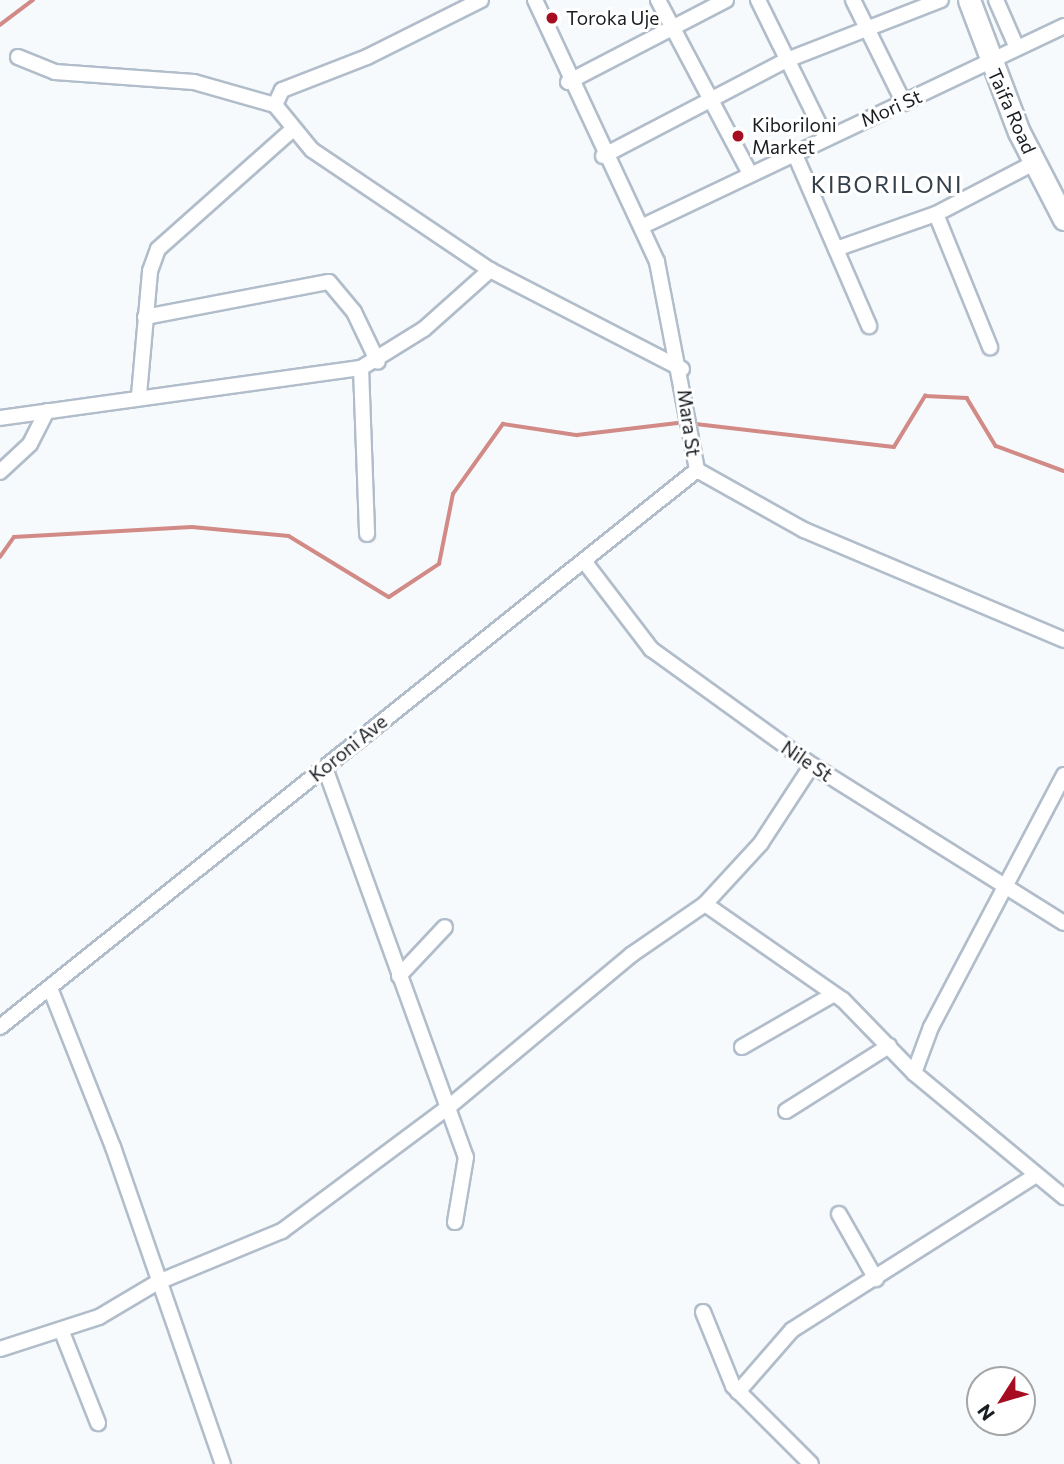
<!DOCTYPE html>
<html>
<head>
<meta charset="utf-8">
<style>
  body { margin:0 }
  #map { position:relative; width:1064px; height:1464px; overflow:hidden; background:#f7fafc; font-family:Commissioner,sans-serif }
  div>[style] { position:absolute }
  .stream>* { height:3.5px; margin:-1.75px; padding:0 1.75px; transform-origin:1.75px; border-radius:1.75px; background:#d18a86 }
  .roads { filter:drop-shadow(2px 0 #b1bdca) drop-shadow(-2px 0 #b1bdca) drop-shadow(0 2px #b1bdca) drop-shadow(0 -2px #b1bdca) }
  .minor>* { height:14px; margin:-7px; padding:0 7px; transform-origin:7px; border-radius:7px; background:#fff }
  .highway>* { height:21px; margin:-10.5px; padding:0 10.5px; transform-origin:10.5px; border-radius:10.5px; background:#fff }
  .dots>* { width:19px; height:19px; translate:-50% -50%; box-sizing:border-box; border:4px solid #fff; border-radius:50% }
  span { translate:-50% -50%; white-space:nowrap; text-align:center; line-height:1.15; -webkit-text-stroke:6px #fff; paint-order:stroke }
  .poi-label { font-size:19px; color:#181d21 }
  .left { translate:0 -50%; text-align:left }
  .street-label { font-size:19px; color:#181d21 }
  .quarter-label { font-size:23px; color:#343f49; letter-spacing:2px }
  .north { position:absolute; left:966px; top:1366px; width:70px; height:70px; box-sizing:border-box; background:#fff; border:2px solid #a3a5a6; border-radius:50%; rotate:233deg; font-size:19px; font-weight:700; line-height:28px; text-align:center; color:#181d21 }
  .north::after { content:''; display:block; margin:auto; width:24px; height:32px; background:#a60d21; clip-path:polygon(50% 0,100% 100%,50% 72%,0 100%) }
</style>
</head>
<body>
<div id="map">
  <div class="stream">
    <div style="left:0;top:25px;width:41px;rotate:-37.1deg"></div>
    <div style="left:696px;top:424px;width:199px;rotate:6.6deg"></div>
    <div style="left:894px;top:447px;width:60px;rotate:-58.7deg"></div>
    <div style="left:925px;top:396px;width:42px;rotate:2.7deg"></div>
    <div style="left:967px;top:398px;width:56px;rotate:58.9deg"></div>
    <div style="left:996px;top:446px;width:72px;rotate:20.2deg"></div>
    <div style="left:0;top:557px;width:24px;rotate:-55deg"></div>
    <div style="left:14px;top:537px;width:178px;rotate:-3.2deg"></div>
    <div style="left:192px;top:527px;width:97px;rotate:5.3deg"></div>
    <div style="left:289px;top:536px;width:117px;rotate:31.4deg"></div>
    <div style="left:389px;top:597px;width:60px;rotate:-33.4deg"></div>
    <div style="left:439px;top:564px;width:71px;rotate:-78.7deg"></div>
    <div style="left:453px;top:494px;width:86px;rotate:-54.5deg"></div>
    <div style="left:503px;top:424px;width:75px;rotate:8.5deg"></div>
    <div style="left:577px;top:435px;width:101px;rotate:-6.8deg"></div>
  </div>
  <div class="roads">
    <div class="minor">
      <div style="left:481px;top:0;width:127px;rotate:153.4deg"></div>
      <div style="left:367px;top:57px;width:91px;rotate:158.8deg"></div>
      <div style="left:282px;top:90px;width:17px;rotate:115deg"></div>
      <div style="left:275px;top:105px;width:58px;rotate:50.6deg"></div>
      <div style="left:312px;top:150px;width:215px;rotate:34deg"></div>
      <div style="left:535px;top:0;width:289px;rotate:65deg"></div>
      <div style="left:657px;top:262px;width:212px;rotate:79.1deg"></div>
      <div style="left:697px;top:470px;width:123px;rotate:29.3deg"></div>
      <div style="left:804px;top:530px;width:282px;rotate:22.9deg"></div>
      <div style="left:658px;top:0;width:195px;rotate:62.1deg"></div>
      <div style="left:758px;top:0;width:152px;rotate:63.8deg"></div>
      <div style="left:853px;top:0;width:115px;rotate:63.7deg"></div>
      <div style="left:996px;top:0;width:52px;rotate:66.4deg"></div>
      <div style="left:18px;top:57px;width:40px;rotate:22deg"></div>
      <div style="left:55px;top:72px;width:139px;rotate:4.1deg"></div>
      <div style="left:194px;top:82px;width:84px;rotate:15.9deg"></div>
      <div style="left:568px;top:82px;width:178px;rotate:-27.4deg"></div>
      <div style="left:793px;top:150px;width:192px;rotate:66.6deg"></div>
      <div style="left:603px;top:156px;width:208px;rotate:-27.6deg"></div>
      <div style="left:787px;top:60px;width:165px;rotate:-21.3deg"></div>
      <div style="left:936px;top:214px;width:144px;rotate:67.9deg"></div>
      <div style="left:643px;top:226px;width:466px;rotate:-25.4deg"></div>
      <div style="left:836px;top:249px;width:106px;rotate:-19.3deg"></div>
      <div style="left:936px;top:214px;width:113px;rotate:-27.5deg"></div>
      <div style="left:145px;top:317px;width:187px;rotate:-10.8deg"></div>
      <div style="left:329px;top:282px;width:39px;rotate:50deg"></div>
      <div style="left:354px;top:312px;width:55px;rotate:64.4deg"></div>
      <div style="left:361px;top:368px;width:166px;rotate:87.9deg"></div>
      <div style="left:139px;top:395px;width:124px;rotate:-84.9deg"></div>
      <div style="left:150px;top:271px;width:23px;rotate:-70deg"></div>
      <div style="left:158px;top:249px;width:178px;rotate:-41.6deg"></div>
      <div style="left:0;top:418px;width:364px;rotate:-7.9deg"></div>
      <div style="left:361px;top:368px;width:74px;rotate:-31.8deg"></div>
      <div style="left:424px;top:329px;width:89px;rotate:-41.8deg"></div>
      <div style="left:490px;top:270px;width:216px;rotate:27.3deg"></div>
      <div style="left:0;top:472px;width:41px;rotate:-43deg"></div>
      <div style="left:30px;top:444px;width:37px;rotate:-63deg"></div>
      <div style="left:584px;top:561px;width:111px;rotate:52.7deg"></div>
      <div style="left:651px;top:649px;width:198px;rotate:35.8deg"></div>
      <div style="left:812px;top:765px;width:297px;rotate:32.1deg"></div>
      <div style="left:325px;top:768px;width:414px;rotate:70.1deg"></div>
      <div style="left:466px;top:1157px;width:66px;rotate:99.6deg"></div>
      <div style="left:1064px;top:775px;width:285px;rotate:117.8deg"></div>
      <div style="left:931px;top:1027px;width:49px;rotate:110.3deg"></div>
      <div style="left:914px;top:1073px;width:195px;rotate:39.6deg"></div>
      <div style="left:705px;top:904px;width:83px;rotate:-47.4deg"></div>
      <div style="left:761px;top:843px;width:93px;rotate:-56.8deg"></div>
      <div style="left:399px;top:976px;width:67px;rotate:-46.8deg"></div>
      <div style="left:50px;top:988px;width:171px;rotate:68.4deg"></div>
      <div style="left:113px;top:1147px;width:336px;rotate:70.9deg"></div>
      <div style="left:0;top:1027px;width:892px;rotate:-38.63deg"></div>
      <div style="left:742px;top:1047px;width:106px;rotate:-29.9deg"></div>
      <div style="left:786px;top:1111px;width:122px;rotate:-32.3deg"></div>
      <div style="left:839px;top:1214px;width:75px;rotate:60.4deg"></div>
      <div style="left:703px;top:1312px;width:80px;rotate:67.9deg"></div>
      <div style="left:733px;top:1386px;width:110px;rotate:45deg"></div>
      <div style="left:62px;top:1332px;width:98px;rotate:68.4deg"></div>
      <div style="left:0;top:1349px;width:104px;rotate:-17.9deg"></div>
      <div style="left:99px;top:1317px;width:69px;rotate:-30.7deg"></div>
      <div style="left:158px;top:1282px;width:134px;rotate:-22.4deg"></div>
      <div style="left:282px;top:1231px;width:209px;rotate:-36.7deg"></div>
      <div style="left:450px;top:1106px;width:236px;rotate:-39.8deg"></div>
      <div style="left:631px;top:955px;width:90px;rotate:-34.6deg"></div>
      <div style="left:705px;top:904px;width:168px;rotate:34.8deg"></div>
      <div style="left:843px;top:1000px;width:102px;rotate:45.8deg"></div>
      <div style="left:738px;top:1392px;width:82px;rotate:-48.9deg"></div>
      <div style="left:792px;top:1330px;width:289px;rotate:-32.4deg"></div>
    </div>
    <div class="highway">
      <div style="left:969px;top:0;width:141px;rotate:69.3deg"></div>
      <div style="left:1019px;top:132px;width:98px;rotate:62.7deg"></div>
    </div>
  </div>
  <div class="dots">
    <div style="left:552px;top:18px;background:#a60d21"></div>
    <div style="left:738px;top:136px;background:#a60d21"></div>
  </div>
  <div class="poi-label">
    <span class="left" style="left:566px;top:18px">Toroka Uje</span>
    <span class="left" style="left:752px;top:136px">Kiboriloni<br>Market</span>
  </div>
  <div class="street-label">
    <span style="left:891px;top:108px;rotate:-24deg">Mori St</span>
    <span style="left:1012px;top:111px;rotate:66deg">Taifa Road</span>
    <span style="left:689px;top:423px;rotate:82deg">Mara St</span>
    <span style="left:348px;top:748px;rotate:-39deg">Koroni Ave</span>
    <span style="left:807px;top:761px;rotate:34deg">Nile St</span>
  </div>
  <div class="quarter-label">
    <span style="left:887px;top:184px">KIBORILONI</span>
  </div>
  <div class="north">N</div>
</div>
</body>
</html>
